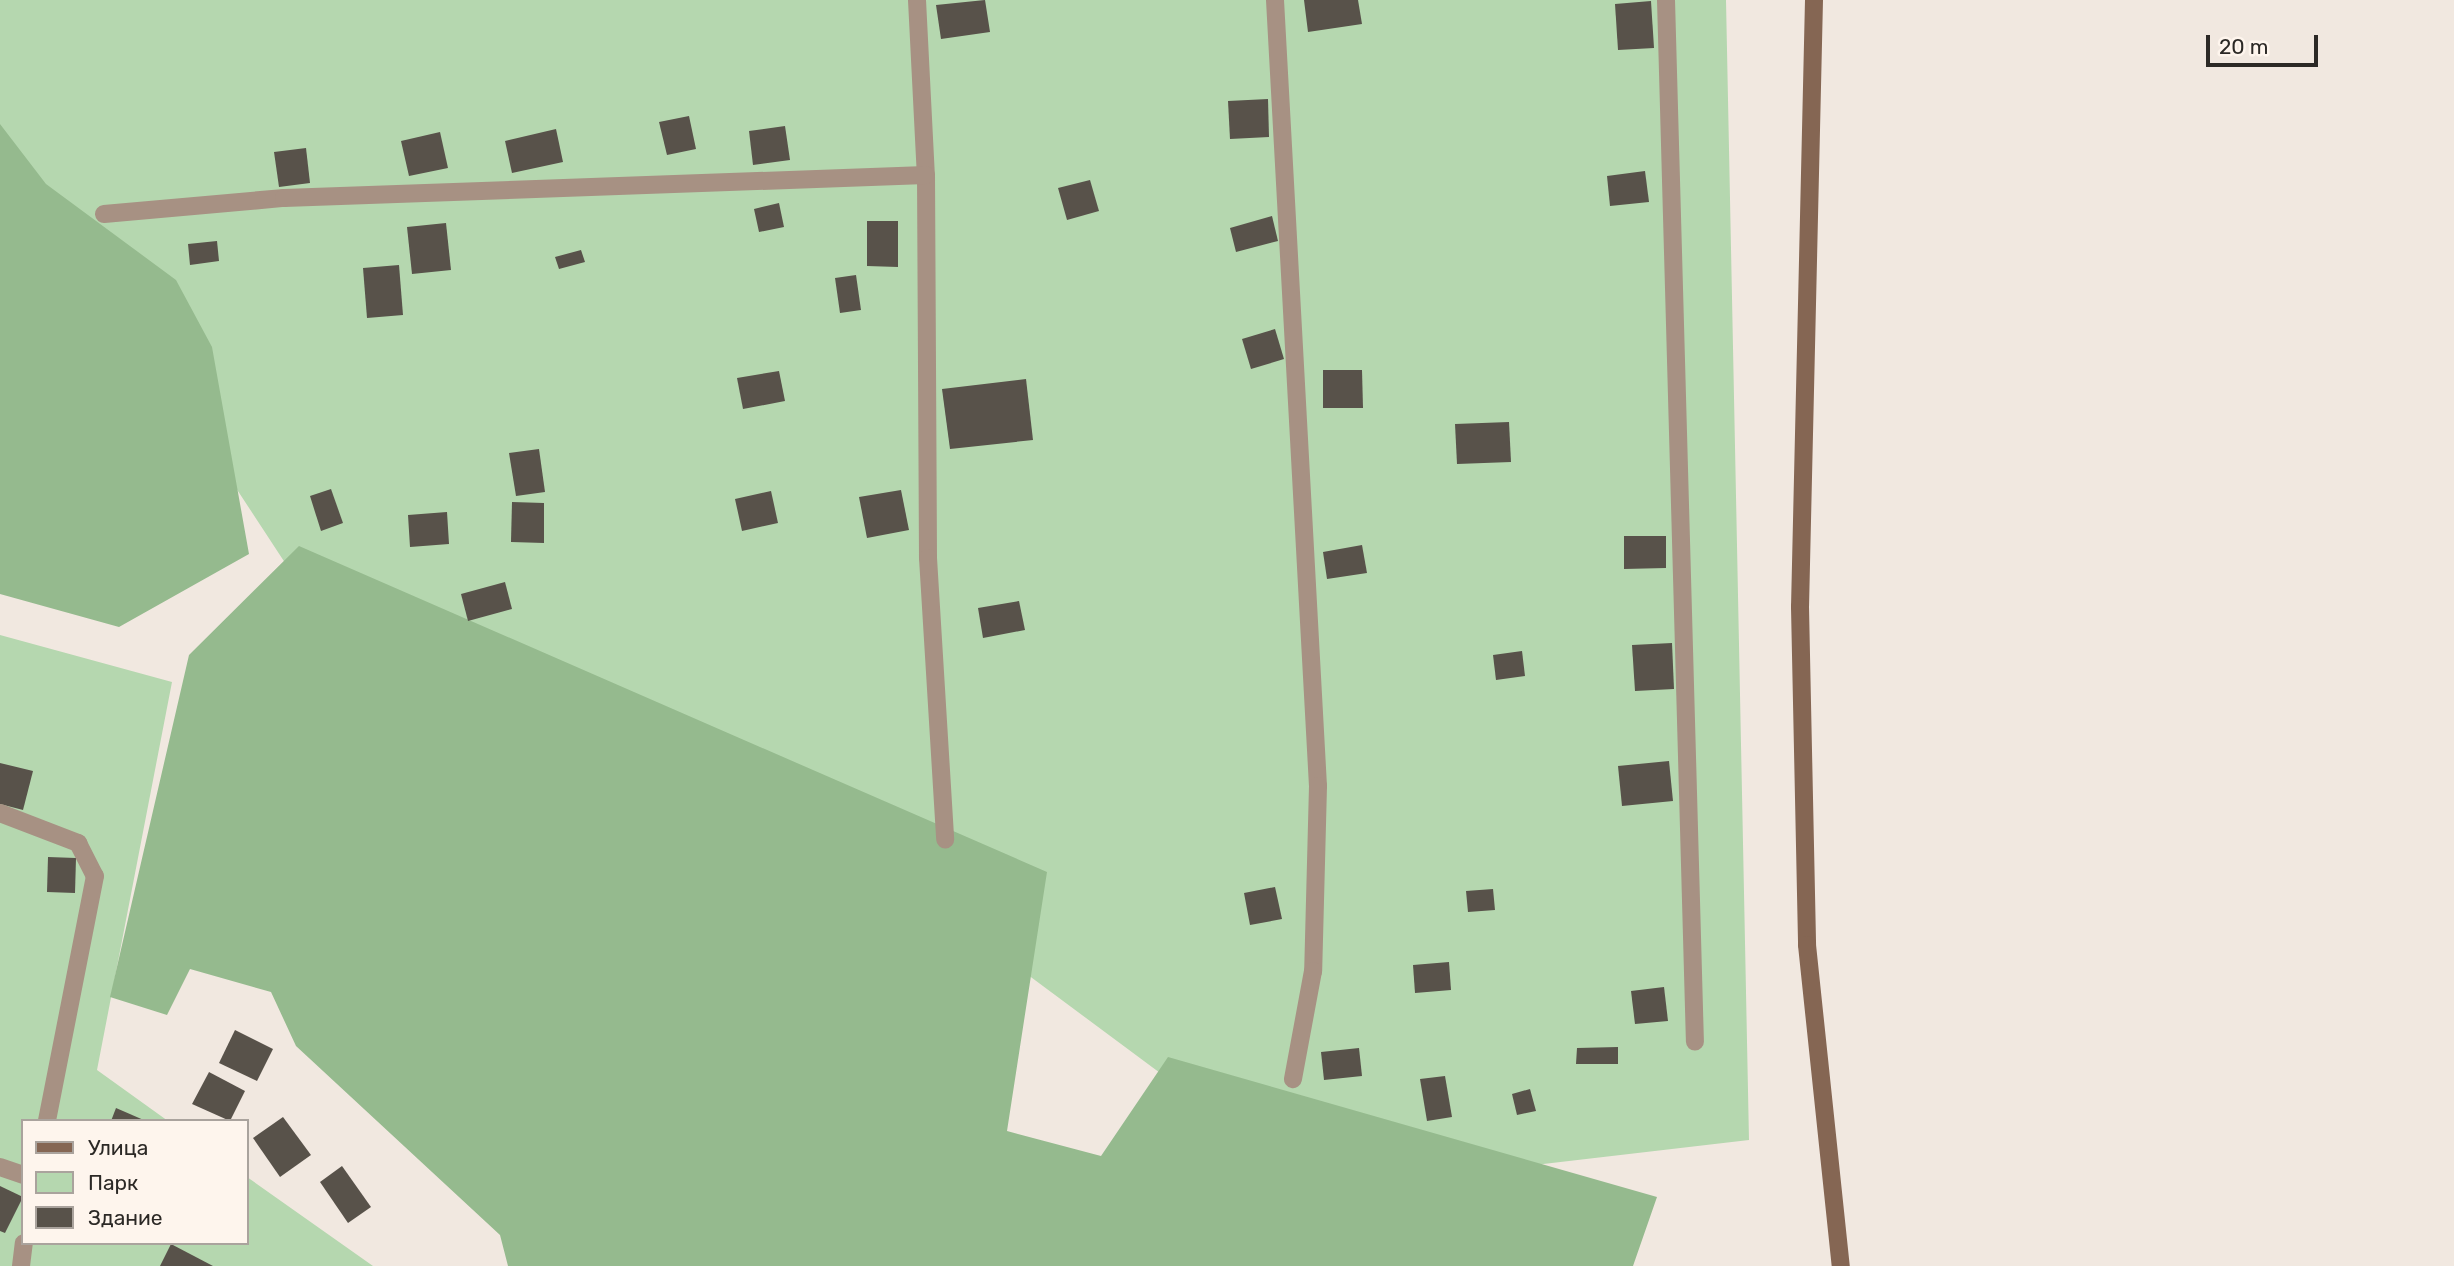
<!DOCTYPE html>
<html>
<head>
<meta charset="utf-8">
<style>
  body { margin:0 }
  #map { position:relative; width:2454px; height:1266px; overflow:hidden; background:#f1e8e0; font-family:Rubik,sans-serif }
  div>[style] { position:absolute }
  .green>* { inset:0; background:#b5d7af }
  .forest>* { inset:0; background:#95ba8e }
  .building>* { inset:0; background:#58524a }
  .lane>* { height:18px; margin:-9px; padding:0 9px; transform-origin:9px; border-radius:9px; background:#a79183 }
  .secondary>* { height:18px; margin:-9px; padding:0 9px; transform-origin:9px; border-radius:9px; background:#856653 }
  span { translate:-50% -50%; white-space:nowrap; text-align:center; line-height:1.15; -webkit-text-stroke:7px #fef5ed; paint-order:stroke }
  .legend { position:absolute; left:21px; top:1119px; width:228px; height:126px; box-sizing:border-box; background:#fef5ed; border:2px solid #aaa39d; margin:0; padding:9px 12px; list-style:none; font-size:21px; color:#2c2926 }
  .legend li { display:flex; align-items:center; gap:14px; height:35px }
  .legend b { width:35px; border:2px solid #aaa39d }
  .scale { position:absolute; left:2206px; top:35px; width:112px; height:32px; box-sizing:border-box; border:4px solid #2c2926; border-top:0; padding-left:9px; font-size:21px; line-height:24px; white-space:nowrap; color:#2c2926; -webkit-text-stroke:5px #fef5ed; paint-order:stroke }
</style>
</head>
<body>
<div id="map">
  <div class="green">
    <div style="clip-path:polygon(0 0,1726px 0,1749px 1140px,1517px 1167px,1218px 1116px,818px 819px,293px 575px,0 128px)"></div>
    <div style="clip-path:polygon(0 635px,172px 682px,97px 1070px,168px 1121px,23px 1121px,23px 1243px,247px 1243px,247px 1177px,373px 1266px,0 1266px)"></div>
  </div>
  <div class="forest">
    <div style="clip-path:polygon(0 124px,46px 184px,176px 280px,212px 347px,249px 554px,119px 627px,0 594px)"></div>
    <div style="clip-path:polygon(299px 546px,1047px 872px,1007px 1131px,1101px 1156px,1168px 1057px,1657px 1197px,1633px 1266px,508px 1266px,500px 1235px,296px 1046px,271px 992px,190px 969px,167px 1015px,110px 997px,189px 655px)"></div>
  </div>
  <div class="building">
    <div style="clip-path:polygon(985px 0,990px 32px,941px 39px,936px 5px)"></div>
    <div style="clip-path:polygon(1304px 0,1358px 0,1362px 24px,1308px 32px)"></div>
    <div style="clip-path:polygon(1651px 1px,1654px 48px,1618px 50px,1615px 4px)"></div>
    <div style="clip-path:polygon(1268px 99px,1269px 137px,1230px 139px,1228px 101px)"></div>
    <div style="clip-path:polygon(689px 116px,696px 149px,667px 155px,659px 122px)"></div>
    <div style="clip-path:polygon(785px 126px,790px 160px,753px 165px,749px 131px)"></div>
    <div style="clip-path:polygon(556px 129px,563px 162px,512px 173px,505px 141px)"></div>
    <div style="clip-path:polygon(440px 132px,448px 168px,409px 176px,401px 141px)"></div>
    <div style="clip-path:polygon(306px 148px,310px 183px,279px 187px,274px 152px)"></div>
    <div style="clip-path:polygon(1645px 171px,1649px 202px,1610px 206px,1607px 176px)"></div>
    <div style="clip-path:polygon(1090px 180px,1099px 211px,1067px 220px,1058px 188px)"></div>
    <div style="clip-path:polygon(779px 203px,784px 227px,759px 232px,754px 209px)"></div>
    <div style="clip-path:polygon(1272px 216px,1278px 241px,1236px 252px,1230px 228px)"></div>
    <div style="clip-path:polygon(867px 221px,898px 221px,898px 267px,867px 266px)"></div>
    <div style="clip-path:polygon(446px 223px,451px 270px,412px 274px,407px 227px)"></div>
    <div style="clip-path:polygon(217px 241px,219px 261px,190px 265px,188px 244px)"></div>
    <div style="clip-path:polygon(581px 250px,585px 262px,559px 269px,555px 257px)"></div>
    <div style="clip-path:polygon(399px 265px,403px 315px,367px 318px,363px 268px)"></div>
    <div style="clip-path:polygon(856px 275px,861px 310px,840px 313px,835px 278px)"></div>
    <div style="clip-path:polygon(1275px 329px,1284px 359px,1251px 369px,1242px 339px)"></div>
    <div style="clip-path:polygon(1323px 370px,1362px 370px,1363px 408px,1323px 408px)"></div>
    <div style="clip-path:polygon(779px 371px,785px 401px,743px 409px,737px 378px)"></div>
    <div style="clip-path:polygon(1026px 379px,1033px 440px,950px 449px,942px 389px)"></div>
    <div style="clip-path:polygon(1509px 422px,1511px 462px,1457px 464px,1455px 424px)"></div>
    <div style="clip-path:polygon(539px 449px,545px 492px,516px 496px,509px 453px)"></div>
    <div style="clip-path:polygon(331px 489px,343px 523px,321px 531px,310px 496px)"></div>
    <div style="clip-path:polygon(901px 490px,909px 530px,867px 538px,859px 497px)"></div>
    <div style="clip-path:polygon(771px 491px,778px 523px,742px 531px,735px 499px)"></div>
    <div style="clip-path:polygon(512px 502px,544px 503px,544px 543px,511px 542px)"></div>
    <div style="clip-path:polygon(447px 512px,449px 544px,410px 547px,408px 515px)"></div>
    <div style="clip-path:polygon(1624px 536px,1666px 536px,1666px 568px,1624px 569px)"></div>
    <div style="clip-path:polygon(1362px 545px,1367px 573px,1327px 579px,1323px 552px)"></div>
    <div style="clip-path:polygon(505px 582px,512px 609px,468px 621px,461px 594px)"></div>
    <div style="clip-path:polygon(1019px 601px,1025px 630px,983px 638px,978px 608px)"></div>
    <div style="clip-path:polygon(1672px 643px,1674px 689px,1635px 691px,1632px 645px)"></div>
    <div style="clip-path:polygon(1522px 651px,1525px 676px,1496px 680px,1493px 655px)"></div>
    <div style="clip-path:polygon(1669px 761px,1673px 801px,1622px 806px,1618px 766px)"></div>
    <div style="clip-path:polygon(0 763px,33px 771px,23px 810px,0 804px)"></div>
    <div style="clip-path:polygon(48px 857px,76px 858px,75px 893px,47px 892px)"></div>
    <div style="clip-path:polygon(1275px 887px,1282px 919px,1250px 925px,1244px 893px)"></div>
    <div style="clip-path:polygon(1493px 889px,1495px 910px,1468px 912px,1466px 891px)"></div>
    <div style="clip-path:polygon(1449px 962px,1451px 990px,1415px 993px,1413px 965px)"></div>
    <div style="clip-path:polygon(1664px 987px,1668px 1021px,1635px 1024px,1631px 991px)"></div>
    <div style="clip-path:polygon(235px 1030px,273px 1049px,257px 1081px,219px 1063px)"></div>
    <div style="clip-path:polygon(1618px 1047px,1618px 1064px,1576px 1064px,1577px 1048px)"></div>
    <div style="clip-path:polygon(1359px 1048px,1362px 1076px,1324px 1080px,1321px 1052px)"></div>
    <div style="clip-path:polygon(209px 1072px,245px 1091px,230px 1121px,192px 1104px)"></div>
    <div style="clip-path:polygon(1445px 1076px,1452px 1117px,1427px 1121px,1420px 1079px)"></div>
    <div style="clip-path:polygon(1530px 1089px,1536px 1111px,1517px 1115px,1512px 1094px)"></div>
    <div style="clip-path:polygon(116px 1108px,146px 1121px,111px 1121px)"></div>
    <div style="clip-path:polygon(283px 1117px,311px 1155px,280px 1177px,253px 1138px)"></div>
    <div style="clip-path:polygon(342px 1166px,371px 1207px,348px 1223px,320px 1182px)"></div>
    <div style="clip-path:polygon(0 1186px,23px 1197px,5px 1233px,0 1231px)"></div>
    <div style="clip-path:polygon(171px 1244px,213px 1266px,160px 1266px)"></div>
  </div>
  <div class="lane">
    <div style="left:917px;top:0;width:175px;rotate:87.1deg"></div>
    <div style="left:926px;top:175px;width:383px;rotate:89.7deg"></div>
    <div style="left:928px;top:558px;width:282px;rotate:86.5deg"></div>
    <div style="left:1275px;top:0;width:787px;rotate:86.87deg"></div>
    <div style="left:1318px;top:786px;width:185px;rotate:91.5deg"></div>
    <div style="left:1313px;top:971px;width:110px;rotate:100.5deg"></div>
    <div style="left:1666px;top:0;width:1042px;rotate:88.41deg"></div>
    <div style="left:104px;top:214px;width:181px;rotate:-5.1deg"></div>
    <div style="left:284px;top:198px;width:642px;rotate:-2.05deg"></div>
    <div style="left:0;top:813px;width:84px;rotate:21deg"></div>
    <div style="left:78px;top:843px;width:37px;rotate:63deg"></div>
    <div style="left:95px;top:876px;width:250px;rotate:101.1deg"></div>
    <div style="left:0;top:1167px;width:24px;rotate:19deg"></div>
    <div style="left:21px;top:1266px;width:23px;rotate:-83deg"></div>
  </div>
  <div class="secondary">
    <div style="left:1814px;top:0;width:607px;rotate:91.32deg"></div>
    <div style="left:1800px;top:607px;width:338px;rotate:88.8deg"></div>
    <div style="left:1807px;top:945px;width:323px;rotate:84deg"></div>
  </div>
  <ul class="legend">
  <li><b style="height:9px;background:#856653"></b>Улица</li>
  <li><b style="height:19px;background:#b5d7af"></b>Парк</li>
  <li><b style="height:19px;background:#58524a"></b>Здание</li>
  </ul>
  <div class="scale">20 m</div>
</div>
</body>
</html>
